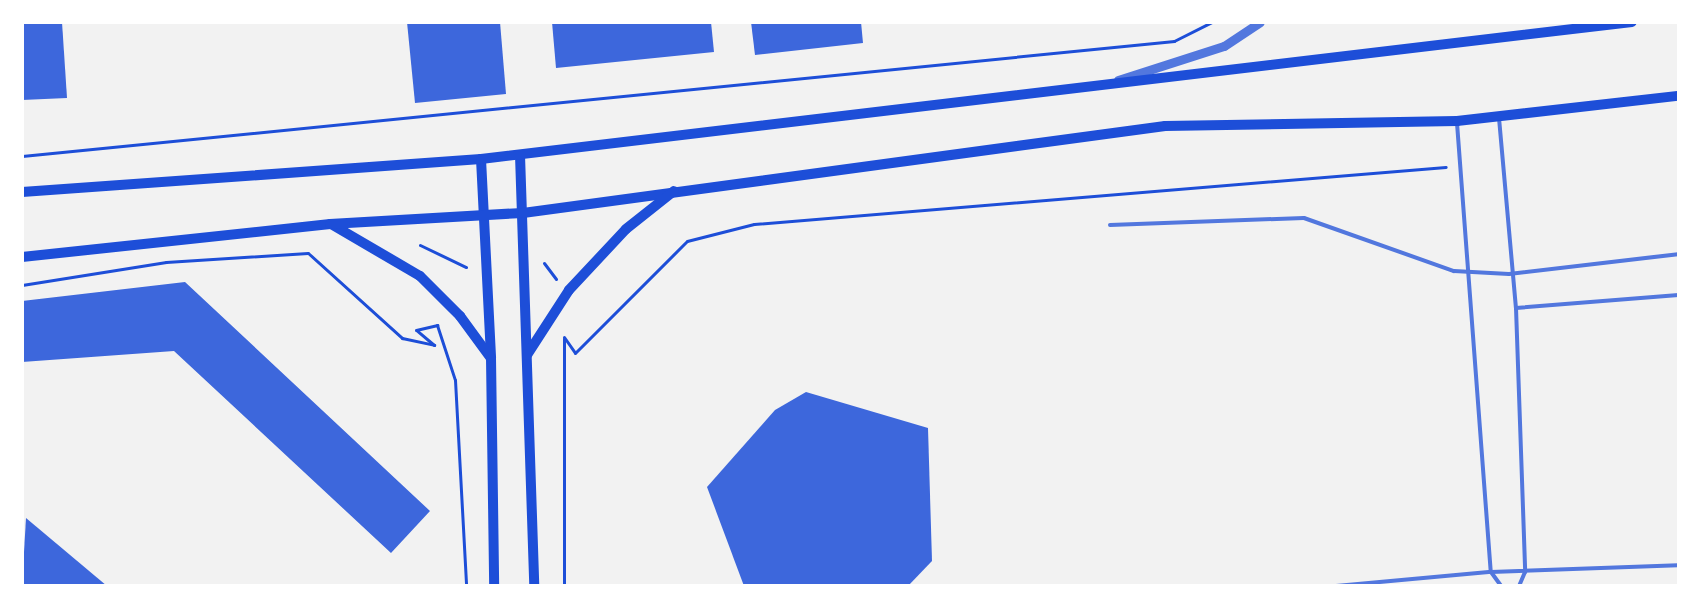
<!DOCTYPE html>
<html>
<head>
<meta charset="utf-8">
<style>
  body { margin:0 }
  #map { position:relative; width:1701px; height:608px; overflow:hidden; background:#f2f2f2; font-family:"Varela Round",sans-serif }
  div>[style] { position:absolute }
  .building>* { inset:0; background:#3d67dc }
  .path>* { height:3px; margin:-1.5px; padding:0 1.5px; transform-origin:1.5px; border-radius:1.5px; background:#1d4ed8 }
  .service>* { height:4px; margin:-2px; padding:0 2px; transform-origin:2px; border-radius:2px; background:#5277de }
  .tertiary>* { height:9px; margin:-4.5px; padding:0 4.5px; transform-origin:4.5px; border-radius:4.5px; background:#5277de }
  .secondary>* { height:10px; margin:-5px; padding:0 5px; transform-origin:5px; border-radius:5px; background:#1d4ed8 }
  span { translate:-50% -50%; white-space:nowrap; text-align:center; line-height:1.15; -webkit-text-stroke:4.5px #fff; paint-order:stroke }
  .frame { position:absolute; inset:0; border:24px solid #fff; pointer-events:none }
</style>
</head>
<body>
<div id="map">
  <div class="building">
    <div style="clip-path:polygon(22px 22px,62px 22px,67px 98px,22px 100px)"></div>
    <div style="clip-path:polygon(407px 22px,500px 22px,506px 94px,415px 103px)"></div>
    <div style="clip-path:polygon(552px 22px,711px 22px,714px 52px,556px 68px)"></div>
    <div style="clip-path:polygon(751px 22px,861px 22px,863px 43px,755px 55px)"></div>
    <div style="clip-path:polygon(185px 282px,430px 511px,391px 553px,174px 351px,22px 362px,22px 301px)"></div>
    <div style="clip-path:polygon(806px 392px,928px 428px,932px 561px,908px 586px,744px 586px,707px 487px,775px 410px)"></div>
    <div style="clip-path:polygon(26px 518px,107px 586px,22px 586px)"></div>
  </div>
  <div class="path">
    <div style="left:22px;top:156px;width:1158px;rotate:-5.7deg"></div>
    <div style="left:1174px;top:41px;width:42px;rotate:-26.6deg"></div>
    <div style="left:420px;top:245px;width:51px;rotate:25.6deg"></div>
    <div style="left:544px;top:263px;width:20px;rotate:53deg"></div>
    <div style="left:22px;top:285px;width:146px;rotate:-9.1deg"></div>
    <div style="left:166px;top:262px;width:142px;rotate:-3.6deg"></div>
    <div style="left:308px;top:253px;width:127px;rotate:42.1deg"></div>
    <div style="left:402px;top:338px;width:33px;rotate:12deg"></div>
    <div style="left:434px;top:345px;width:23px;rotate:-140deg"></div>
    <div style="left:416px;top:330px;width:22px;rotate:-13deg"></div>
    <div style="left:437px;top:325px;width:58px;rotate:71.9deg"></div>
    <div style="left:455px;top:380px;width:206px;rotate:86.9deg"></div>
    <div style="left:564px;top:337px;width:19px;rotate:55deg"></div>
    <div style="left:575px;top:353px;width:158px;rotate:-45deg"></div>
    <div style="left:687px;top:241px;width:69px;rotate:-14.2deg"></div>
    <div style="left:754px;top:224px;width:694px;rotate:-4.71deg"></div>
    <div style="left:564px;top:586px;width:248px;rotate:-90deg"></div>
  </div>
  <div class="service">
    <div style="left:1499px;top:118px;width:191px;rotate:84.9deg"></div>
    <div style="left:1516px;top:308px;width:264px;rotate:88deg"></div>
    <div style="left:1525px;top:572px;width:15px;rotate:113deg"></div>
    <div style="left:1457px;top:123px;width:450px;rotate:85.7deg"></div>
    <div style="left:1491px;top:572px;width:17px;rotate:54deg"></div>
    <div style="left:1110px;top:225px;width:194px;rotate:-2.1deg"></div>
    <div style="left:1304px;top:218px;width:159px;rotate:19.5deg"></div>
    <div style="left:1454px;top:271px;width:55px;rotate:3.1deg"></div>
    <div style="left:1509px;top:274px;width:170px;rotate:-6.7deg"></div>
    <div style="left:1516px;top:308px;width:163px;rotate:-4.6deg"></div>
    <div style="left:1336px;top:586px;width:156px;rotate:-5.2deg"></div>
    <div style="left:1491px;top:572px;width:187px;rotate:-2.1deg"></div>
  </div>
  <div class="tertiary">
    <div style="left:1118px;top:80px;width:111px;rotate:-17.8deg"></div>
    <div style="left:1224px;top:46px;width:43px;rotate:-33.7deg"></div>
  </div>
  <div class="secondary">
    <div style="left:520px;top:155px;width:431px;rotate:88.1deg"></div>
    <div style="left:481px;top:159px;width:199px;rotate:87.1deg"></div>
    <div style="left:491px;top:358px;width:228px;rotate:89.2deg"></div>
    <div style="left:22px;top:192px;width:460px;rotate:-4.1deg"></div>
    <div style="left:481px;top:159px;width:1159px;rotate:-6.79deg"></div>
    <div style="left:331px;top:224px;width:103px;rotate:30.3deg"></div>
    <div style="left:420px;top:276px;width:57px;rotate:45deg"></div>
    <div style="left:460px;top:316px;width:51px;rotate:53.8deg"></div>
    <div style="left:22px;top:257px;width:310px;rotate:-6.1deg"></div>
    <div style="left:330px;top:224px;width:193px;rotate:-3.3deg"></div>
    <div style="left:523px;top:213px;width:648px;rotate:-7.72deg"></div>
    <div style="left:1165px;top:126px;width:292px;rotate:-1deg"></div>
    <div style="left:1457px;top:121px;width:222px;rotate:-6.5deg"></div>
    <div style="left:527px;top:355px;width:77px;rotate:-57.1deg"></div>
    <div style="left:569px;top:290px;width:83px;rotate:-46.9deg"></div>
    <div style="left:626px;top:229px;width:61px;rotate:-38.4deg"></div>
  </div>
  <div class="frame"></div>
</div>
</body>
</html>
